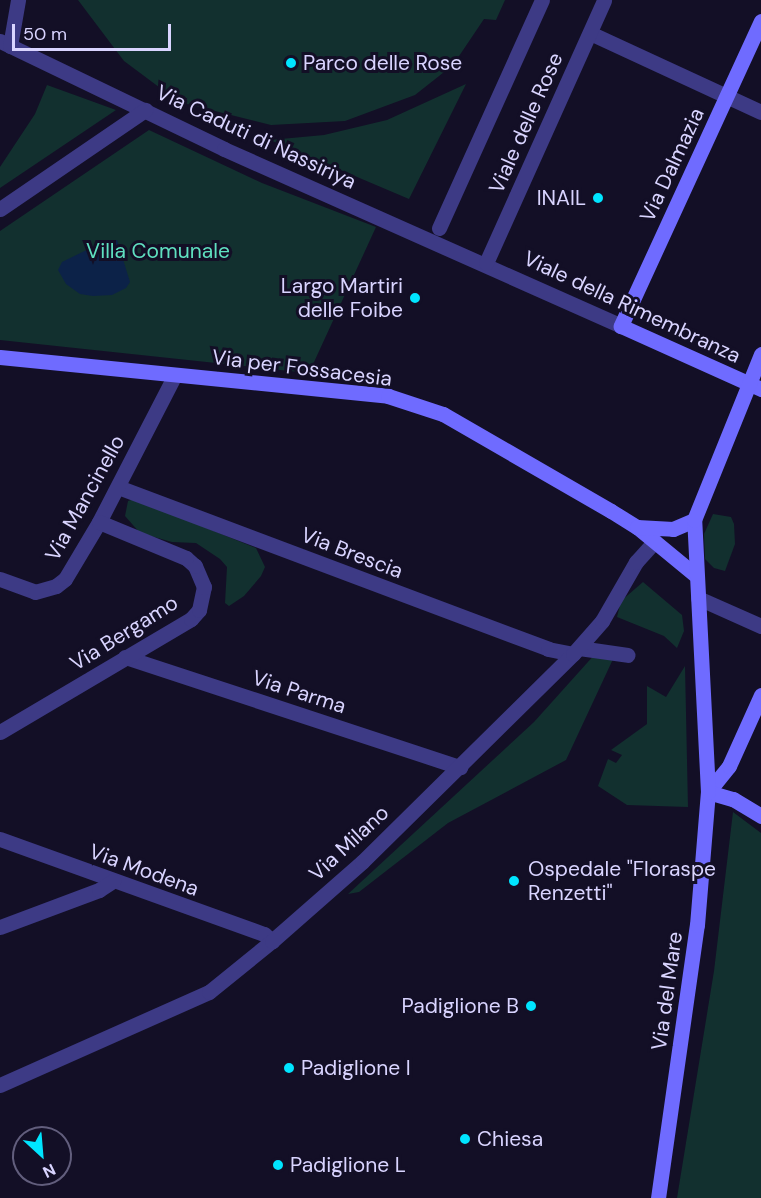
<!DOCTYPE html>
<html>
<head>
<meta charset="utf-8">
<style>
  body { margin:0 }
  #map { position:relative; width:761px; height:1198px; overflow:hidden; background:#130f26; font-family:"DM Sans",sans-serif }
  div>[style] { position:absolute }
  .green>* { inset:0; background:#12302f }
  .water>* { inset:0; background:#0c2248 }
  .street>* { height:15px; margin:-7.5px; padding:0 7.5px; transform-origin:7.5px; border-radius:7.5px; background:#3d3a85 }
  .secondary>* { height:15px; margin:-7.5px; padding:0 7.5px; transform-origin:7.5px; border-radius:7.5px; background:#6f6bff }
  .dots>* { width:16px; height:16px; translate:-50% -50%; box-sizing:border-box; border:3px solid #130f26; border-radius:50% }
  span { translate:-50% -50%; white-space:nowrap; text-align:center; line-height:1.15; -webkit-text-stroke:6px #130f26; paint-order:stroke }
  .poi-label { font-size:21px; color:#d9d4ff }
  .left { translate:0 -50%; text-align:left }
  .right { translate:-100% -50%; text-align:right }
  .street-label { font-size:21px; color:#d9d4ff }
  .park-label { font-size:21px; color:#5fe0c0 }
  .north { position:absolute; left:12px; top:1126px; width:60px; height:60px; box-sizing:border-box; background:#130f26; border:2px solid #625e7d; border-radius:50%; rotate:154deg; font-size:16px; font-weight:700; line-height:24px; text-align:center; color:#d9d4ff }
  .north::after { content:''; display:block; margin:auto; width:21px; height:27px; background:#00e5ff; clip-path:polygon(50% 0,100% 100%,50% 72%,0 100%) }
  .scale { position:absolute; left:12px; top:24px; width:159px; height:27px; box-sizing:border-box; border:3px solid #d9d4ff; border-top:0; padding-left:8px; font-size:18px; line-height:21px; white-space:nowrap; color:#d9d4ff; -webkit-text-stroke:4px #130f26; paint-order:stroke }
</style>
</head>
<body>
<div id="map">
  <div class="green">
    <div style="clip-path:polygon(78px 0,505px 0,496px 20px,484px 19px,453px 65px,415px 95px,345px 121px,271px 125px,179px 102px,124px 61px)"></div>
    <div style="clip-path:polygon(466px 84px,409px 199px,270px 140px,324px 135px,387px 120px)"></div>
    <div style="clip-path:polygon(47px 85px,116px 110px,0 188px,0 167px,35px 114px)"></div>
    <div style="clip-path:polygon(149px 130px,262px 183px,376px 227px,309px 373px,0 340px,0 231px)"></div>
    <div style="clip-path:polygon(134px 499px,256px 548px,265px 567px,261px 576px,244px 596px,229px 606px,225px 603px,227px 567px,220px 559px,196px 543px,172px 542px,140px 533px,125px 516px,128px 501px)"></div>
    <div style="clip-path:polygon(713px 514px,731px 517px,734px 524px,735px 544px,725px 571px,714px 568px,705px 559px,704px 534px)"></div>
    <div style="clip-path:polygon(643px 582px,682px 615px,684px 631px,677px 648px,664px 636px,617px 617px,621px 601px)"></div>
    <div style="clip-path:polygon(596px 653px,614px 657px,566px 760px,448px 823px,359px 892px,348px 894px,534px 722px)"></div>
    <div style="clip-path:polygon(685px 666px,688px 807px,627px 805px,598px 786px,608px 759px,616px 763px,622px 755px,611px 750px,647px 724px,647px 686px,666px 697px)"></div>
    <div style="clip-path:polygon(733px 812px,761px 833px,761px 1198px,677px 1198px,714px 971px)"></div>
  </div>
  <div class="water">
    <div style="clip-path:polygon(117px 240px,130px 282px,126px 288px,112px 295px,93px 296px,80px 294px,66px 284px,58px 270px,62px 262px,103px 242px)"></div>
  </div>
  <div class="street">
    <div style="left:590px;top:33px;width:188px;rotate:24.8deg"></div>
    <div style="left:0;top:41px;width:249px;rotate:25.7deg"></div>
    <div style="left:224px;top:149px;width:435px;rotate:24deg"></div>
    <div style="left:10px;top:46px;width:47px;rotate:-80.1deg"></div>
    <div style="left:0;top:209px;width:176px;rotate:-34.3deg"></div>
    <div style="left:439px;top:228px;width:250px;rotate:-65.7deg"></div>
    <div style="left:486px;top:263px;width:288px;rotate:-65.8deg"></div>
    <div style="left:118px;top:487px;width:460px;rotate:20.6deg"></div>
    <div style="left:548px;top:649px;width:25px;rotate:11deg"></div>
    <div style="left:0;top:579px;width:37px;rotate:20deg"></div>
    <div style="left:35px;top:592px;width:22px;rotate:-16deg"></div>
    <div style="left:56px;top:586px;width:11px;rotate:-38deg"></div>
    <div style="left:65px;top:579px;width:66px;rotate:-59.2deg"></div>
    <div style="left:99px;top:522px;width:165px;rotate:-62.7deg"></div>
    <div style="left:698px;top:598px;width:69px;rotate:24deg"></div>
    <div style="left:579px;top:648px;width:49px;rotate:8.1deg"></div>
    <div style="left:125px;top:657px;width:353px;rotate:18.2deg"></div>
    <div style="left:0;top:732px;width:222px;rotate:-30.6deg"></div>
    <div style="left:191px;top:619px;width:12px;rotate:-48deg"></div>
    <div style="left:199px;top:610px;width:24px;rotate:-78deg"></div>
    <div style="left:204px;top:587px;width:23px;rotate:-113deg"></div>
    <div style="left:195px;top:566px;width:12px;rotate:-138deg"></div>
    <div style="left:186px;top:558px;width:94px;rotate:-157.5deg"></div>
    <div style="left:0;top:839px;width:281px;rotate:19.8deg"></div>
    <div style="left:264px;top:934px;width:11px;rotate:41deg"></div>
    <div style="left:0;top:927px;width:106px;rotate:-20.5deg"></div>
    <div style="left:99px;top:890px;width:17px;rotate:-33deg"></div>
    <div style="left:0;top:1085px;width:229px;rotate:-24deg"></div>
    <div style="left:209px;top:992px;width:81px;rotate:-39deg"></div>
    <div style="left:272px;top:941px;width:120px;rotate:-41.3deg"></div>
    <div style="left:362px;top:862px;width:296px;rotate:-44.6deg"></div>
    <div style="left:573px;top:654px;width:44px;rotate:-48.7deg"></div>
    <div style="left:602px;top:621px;width:68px;rotate:-60deg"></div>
    <div style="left:636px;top:562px;width:28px;rotate:-48deg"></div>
  </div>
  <div class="secondary">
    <div style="left:761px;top:21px;width:336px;rotate:114.7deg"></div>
    <div style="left:621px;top:326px;width:154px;rotate:24.2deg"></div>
    <div style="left:0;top:357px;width:390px;rotate:5.7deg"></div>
    <div style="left:388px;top:396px;width:58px;rotate:18.1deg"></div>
    <div style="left:443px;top:414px;width:194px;rotate:30deg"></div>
    <div style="left:611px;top:511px;width:31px;rotate:32deg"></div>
    <div style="left:637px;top:527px;width:74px;rotate:39.5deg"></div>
    <div style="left:637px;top:527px;width:36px;rotate:3deg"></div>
    <div style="left:673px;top:529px;width:23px;rotate:-23deg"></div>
    <div style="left:708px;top:792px;width:33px;rotate:-51deg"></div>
    <div style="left:729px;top:766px;width:78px;rotate:-65.7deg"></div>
    <div style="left:708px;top:792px;width:26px;rotate:16deg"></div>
    <div style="left:733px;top:799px;width:33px;rotate:31deg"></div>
    <div style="left:658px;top:1198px;width:276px;rotate:-81.9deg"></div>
    <div style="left:697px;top:925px;width:133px;rotate:-85.3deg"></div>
    <div style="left:708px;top:792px;width:272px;rotate:-92.9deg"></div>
    <div style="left:694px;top:520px;width:179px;rotate:-68deg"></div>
  </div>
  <div class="dots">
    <div style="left:291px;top:63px;background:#00e5ff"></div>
    <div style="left:598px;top:198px;background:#00e5ff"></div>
    <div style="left:415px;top:298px;background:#00e5ff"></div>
    <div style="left:514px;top:881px;background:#00e5ff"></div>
    <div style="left:531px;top:1006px;background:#00e5ff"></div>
    <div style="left:289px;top:1068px;background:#00e5ff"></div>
    <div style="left:465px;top:1139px;background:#00e5ff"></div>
    <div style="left:278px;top:1165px;background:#00e5ff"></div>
  </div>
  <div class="poi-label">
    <span class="left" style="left:303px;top:63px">Parco delle Rose</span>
    <span class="right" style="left:586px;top:198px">INAIL</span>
    <span class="right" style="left:403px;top:298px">Largo Martiri<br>delle Foibe</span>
    <span class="left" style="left:528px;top:881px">Ospedale "Floraspe<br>Renzetti"</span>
    <span class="right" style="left:519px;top:1006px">Padiglione B</span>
    <span class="left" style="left:301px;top:1068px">Padiglione I</span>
    <span class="left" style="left:477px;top:1139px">Chiesa</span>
    <span class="left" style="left:290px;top:1165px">Padiglione L</span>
  </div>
  <div class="street-label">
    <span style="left:526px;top:123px;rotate:-66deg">Viale delle Rose</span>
    <span style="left:256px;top:137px;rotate:25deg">Via Caduti di Nassiriya</span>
    <span style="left:672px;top:165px;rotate:-65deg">Via Dalmazia</span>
    <span style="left:632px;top:307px;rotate:25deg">Viale della Rimembranza</span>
    <span style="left:302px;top:368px;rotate:7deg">Via per Fossacesia</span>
    <span style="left:85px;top:498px;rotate:-61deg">Via Mancinello</span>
    <span style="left:352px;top:553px;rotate:21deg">Via Brescia</span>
    <span style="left:124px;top:633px;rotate:-32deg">Via Bergamo</span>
    <span style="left:299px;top:692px;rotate:18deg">Via Parma</span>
    <span style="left:349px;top:843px;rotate:-43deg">Via Milano</span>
    <span style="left:144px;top:870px;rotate:20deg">Via Modena</span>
    <span style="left:667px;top:991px;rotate:-82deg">Via del Mare</span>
  </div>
  <div class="park-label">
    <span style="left:158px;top:251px">Villa Comunale</span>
  </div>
  <div class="north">N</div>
  <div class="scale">50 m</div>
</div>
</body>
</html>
